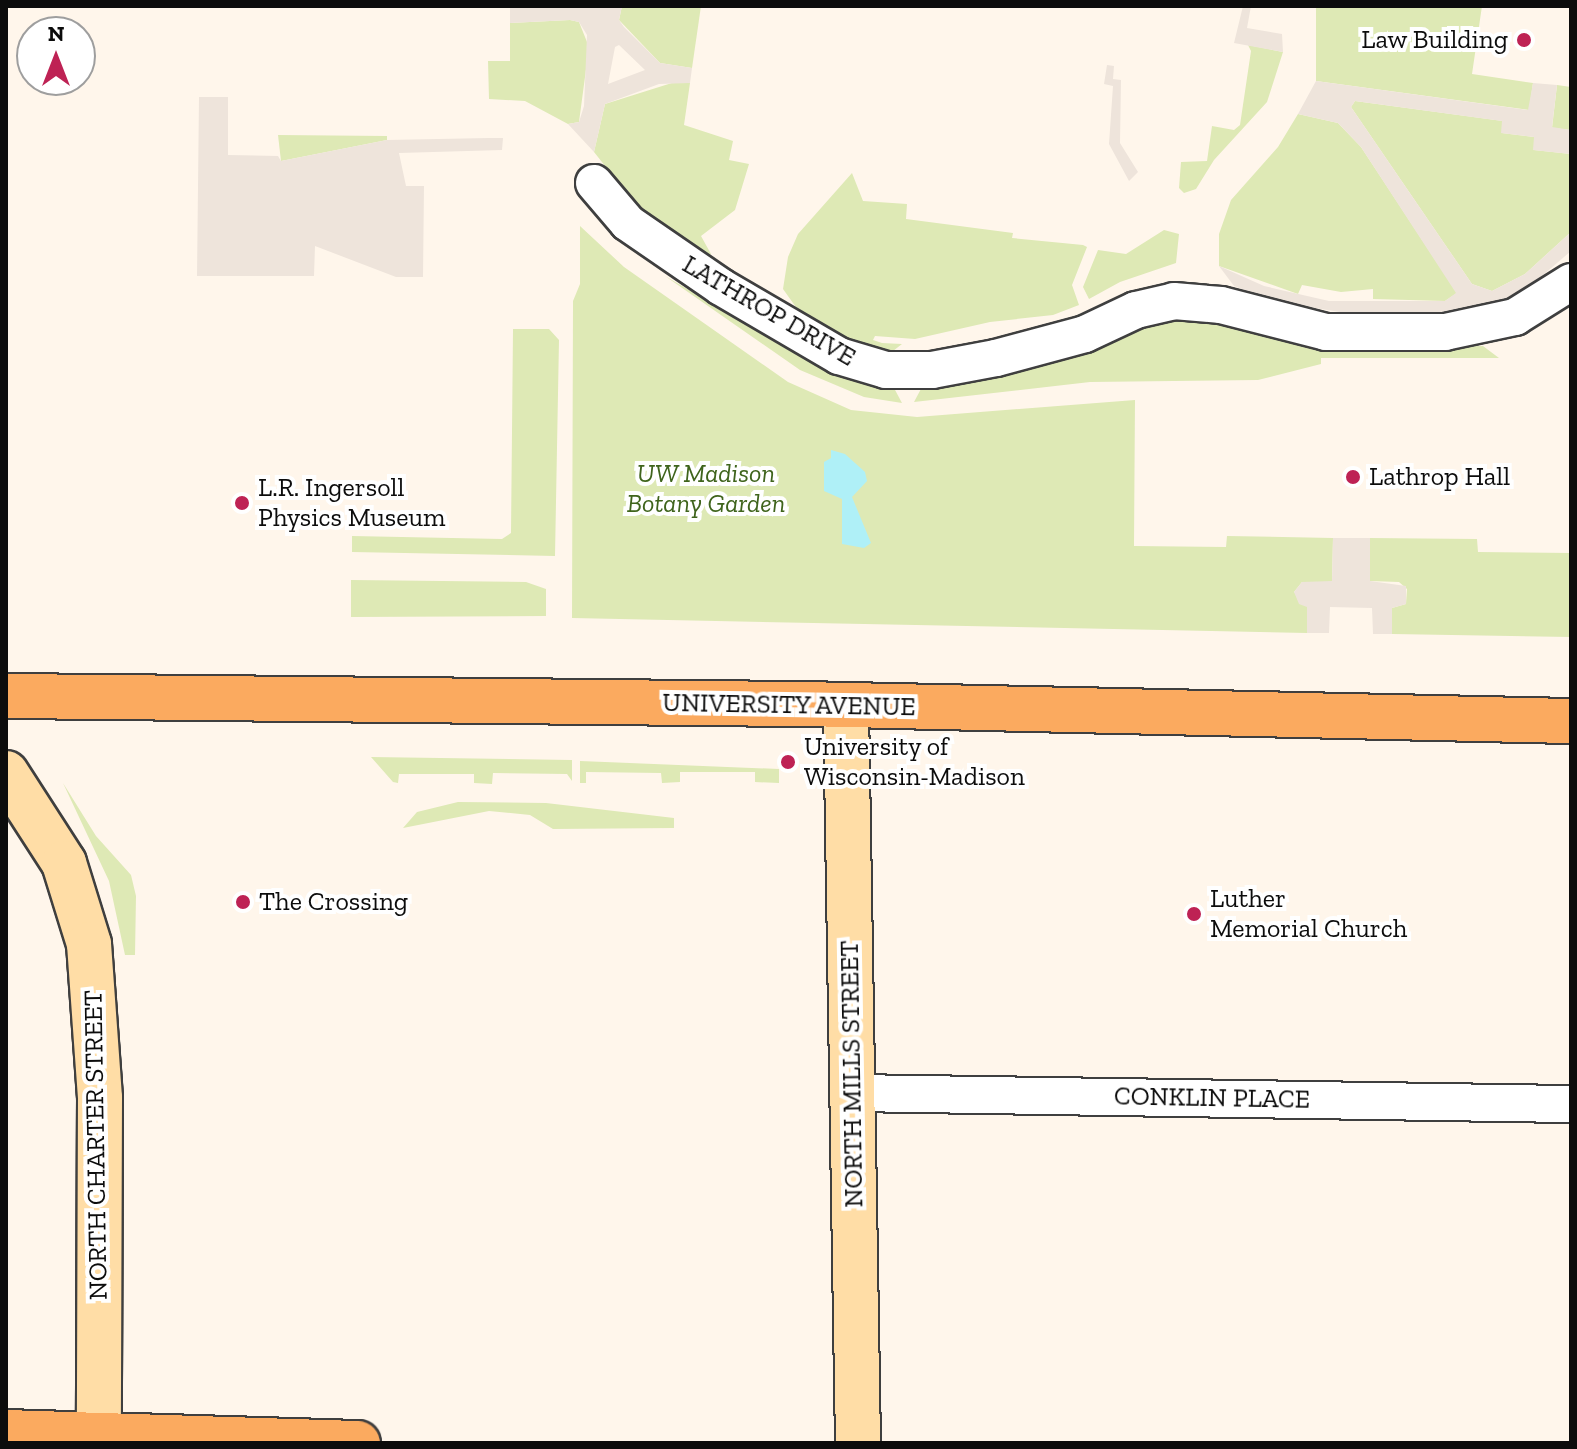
<!DOCTYPE html>
<html>
<head>
<meta charset="utf-8">
<style>
  body { margin:0 }
  #map { position:relative; width:1577px; height:1449px; overflow:hidden; background:#fff6eb; font-family:"Zilla Slab",serif }
  div>[style] { position:absolute }
  .green>* { inset:0; background:#dee9b5 }
  .plaza>* { inset:0; background:#eee4db }
  .water>* { inset:0; background:#aff0f7 }
  .roads { filter:drop-shadow(2px 0 #3f3f3f) drop-shadow(-2px 0 #3f3f3f) drop-shadow(0 2px #3f3f3f) drop-shadow(0 -2px #3f3f3f) }
  .street>* { height:36px; margin:-18px; padding:0 18px; transform-origin:18px; border-radius:18px; background:#fff }
  .secondary>* { height:44px; margin:-22px; padding:0 22px; transform-origin:22px; border-radius:22px; background:#ffdda6 }
  .primary>* { height:44px; margin:-22px; padding:0 22px; transform-origin:22px; border-radius:22px; background:#fbaa5f }
  .dots>* { width:22px; height:22px; translate:-50% -50%; box-sizing:border-box; border:4px solid #fff; border-radius:50% }
  span { translate:-50% -50%; white-space:nowrap; text-align:center; line-height:1.15; -webkit-text-stroke:8px #fff; paint-order:stroke }
  .poi-label { font-size:26px; color:#0c0c0c }
  .right { translate:-100% -50%; text-align:right }
  .left { translate:0 -50%; text-align:left }
  .street-label { font-size:26px; color:#0c0c0c }
  .park-label { font-size:26px; color:#3f641c; font-style:italic }
  .frame { position:absolute; inset:0; border:8px solid #0c0c0c; pointer-events:none }
  .north { position:absolute; left:16px; top:16px; width:80px; height:80px; box-sizing:border-box; background:#fff; border:2px solid #9e9e9e; border-radius:50%; rotate:0deg; font-size:22px; font-weight:700; line-height:32px; text-align:center; color:#0c0c0c }
  .north::after { content:''; display:block; margin:auto; width:28px; height:36px; background:#be2254; clip-path:polygon(50% 0,100% 100%,50% 72%,0 100%) }
</style>
</head>
<body>
<div id="map">
  <div class="green">
    <div style="clip-path:polygon(622px 6px,701px 6px,692px 68px,660px 63px,619px 20px)"></div>
    <div style="clip-path:polygon(1316px 6px,1482px 6px,1472px 74px,1533px 83px,1529px 110px,1316px 81px)"></div>
    <div style="clip-path:polygon(570px 20px,579px 22px,589px 47px,579px 122px,568px 124px,525px 101px,489px 99px,488px 61px,510px 61px,510px 23px)"></div>
    <div style="clip-path:polygon(1248px 45px,1283px 52px,1267px 102px,1214px 160px,1196px 189px,1184px 193px,1179px 188px,1181px 162px,1207px 161px,1212px 126px,1234px 130px,1240px 125px,1251px 51px)"></div>
    <div style="clip-path:polygon(675px 82px,690px 83px,684px 125px,733px 141px,729px 160px,749px 164px,735px 210px,701px 236px,711px 254px,707px 257px,636px 205px,594px 152px,605px 104px)"></div>
    <div style="clip-path:polygon(1557px 85px,1571px 87px,1571px 130px,1552px 128px)"></div>
    <div style="clip-path:polygon(1355px 101px,1503px 121px,1502px 133px,1534px 137px,1534px 150px,1571px 154px,1571px 232px,1525px 274px,1492px 291px,1472px 284px,1351px 107px)"></div>
    <div style="clip-path:polygon(1298px 114px,1338px 123px,1361px 147px,1457px 293px,1445px 301px,1373px 299px,1373px 289px,1341px 292px,1302px 285px,1298px 294px,1219px 266px,1219px 234px,1231px 200px,1278px 147px)"></div>
    <div style="clip-path:polygon(278px 135px,387px 136px,387px 140px,281px 161px)"></div>
    <div style="clip-path:polygon(852px 173px,863px 201px,907px 204px,906px 219px,1013px 233px,1012px 238px,1083px 245px,1087px 247px,1072px 285px,1079px 305px,1053px 315px,990px 322px,915px 339px,875px 336px,873px 340px,882px 343px,902px 344px,893px 351px,846px 339px,803px 317px,783px 289px,788px 257px,798px 234px)"></div>
    <div style="clip-path:polygon(580px 226px,624px 267px,788px 382px,851px 410px,917px 417px,1135px 400px,1134px 546px,1226px 547px,1227px 536px,1333px 538px,1332px 582px,1302px 582px,1294px 592px,1308px 607px,1307px 633px,572px 618px,573px 301px,580px 284px)"></div>
    <div style="clip-path:polygon(1164px 230px,1179px 234px,1176px 263px,1120px 282px,1089px 299px,1083px 287px,1098px 250px,1126px 254px)"></div>
    <div style="clip-path:polygon(665px 276px,833px 374px,894px 388px,902px 403px,864px 397px,800px 370px)"></div>
    <div style="clip-path:polygon(1183px 318px,1214px 320px,1313px 349px,1483px 346px,1499px 358px,1321px 358px,1321px 364px,1258px 380px,1090px 382px,914px 402px,922px 387px,1013px 373px,1087px 354px,1131px 330px)"></div>
    <div style="clip-path:polygon(513px 329px,549px 329px,559px 340px,555px 556px,352px 552px,352px 536px,502px 539px,511px 533px)"></div>
    <div style="clip-path:polygon(1370px 538px,1477px 539px,1478px 552px,1571px 553px,1571px 637px,1392px 634px,1392px 608px,1406px 604px,1407px 589px,1399px 582px,1370px 581px)"></div>
    <div style="clip-path:polygon(351px 580px,526px 582px,546px 589px,546px 616px,351px 617px)"></div>
    <div style="clip-path:polygon(371px 757px,572px 760px,572px 781px,567px 774px,493px 773px,492px 784px,474px 783px,474px 774px,399px 774px,398px 783px,393px 782px)"></div>
    <div style="clip-path:polygon(580px 761px,779px 769px,779px 783px,755px 782px,755px 772px,680px 772px,680px 782px,662px 783px,661px 773px,586px 772px,586px 783px,580px 783px)"></div>
    <div style="clip-path:polygon(63px 783px,96px 836px,131px 875px,136px 896px,135px 955px,125px 955px,109px 881px)"></div>
    <div style="clip-path:polygon(458px 802px,546px 803px,674px 818px,674px 828px,553px 829px,530px 815px,489px 811px,403px 828px,417px 812px)"></div>
  </div>
  <div class="plaza">
    <div style="clip-path:polygon(evenodd,622px 6px,619px 20px,624px 27px,660px 63px,692px 68px,690px 83px,659px 84px,605px 104px,594px 152px,568px 124px,579px 122px,584px 106px,587px 35px,579px 22px,570px 20px,510px 23px,510px 7px,622px 6px,619px 45px,645px 70px,608px 84px,615px 47px,619px 45px)"></div>
    <div style="clip-path:polygon(1243px 6px,1251px 6px,1247px 28px,1282px 34px,1283px 52px,1234px 43px)"></div>
    <div style="clip-path:polygon(1107px 65px,1114px 66px,1113px 79px,1121px 80px,1120px 143px,1138px 172px,1129px 181px,1109px 144px,1113px 86px,1104px 84px)"></div>
    <div style="clip-path:polygon(1316px 81px,1528px 110px,1533px 83px,1557px 85px,1552px 127px,1571px 130px,1571px 154px,1533px 150px,1534px 137px,1501px 133px,1502px 121px,1355px 101px,1351px 107px,1472px 284px,1492px 291px,1525px 274px,1571px 232px,1571px 251px,1529px 287px,1497px 303px,1454px 312px,1352px 314px,1272px 301px,1234px 286px,1219px 266px,1264px 286px,1329px 301px,1445px 301px,1456px 293px,1361px 147px,1338px 123px,1298px 114px)"></div>
    <div style="clip-path:polygon(199px 97px,228px 97px,228px 155px,278px 156px,281px 161px,387px 140px,489px 138px,503px 138px,502px 150px,399px 153px,406px 186px,424px 186px,423px 277px,396px 277px,315px 246px,314px 276px,197px 276px)"></div>
    <div style="clip-path:polygon(1333px 538px,1370px 538px,1370px 581px,1406px 586px,1406px 604px,1392px 608px,1392px 634px,1373px 634px,1372px 608px,1330px 607px,1329px 633px,1307px 633px,1307px 607px,1299px 604px,1294px 592px,1302px 582px,1332px 581px)"></div>
  </div>
  <div class="water">
    <div style="clip-path:polygon(831px 450px,845px 454px,865px 472px,867px 481px,852px 497px,871px 543px,864px 548px,842px 544px,842px 499px,824px 491px,824px 462px,831px 458px)"></div>
  </div>
  <div class="roads">
    <div class="street">
      <div style="left:594px;top:183px;width:52px;rotate:49.6deg"></div>
      <div style="left:628px;top:223px;width:113px;rotate:34.5deg"></div>
      <div style="left:721px;top:287px;width:137px;rotate:30.3deg"></div>
      <div style="left:839px;top:356px;width:49px;rotate:16.6deg"></div>
      <div style="left:886px;top:370px;width:46px"></div>
      <div style="left:932px;top:370px;width:65px;rotate:-10.6deg"></div>
      <div style="left:996px;top:358px;width:92px;rotate:-15.1deg"></div>
      <div style="left:1085px;top:334px;width:56px;rotate:-25.2deg"></div>
      <div style="left:1136px;top:310px;width:39px;rotate:-13deg"></div>
      <div style="left:1174px;top:301px;width:47px;rotate:4.9deg"></div>
      <div style="left:1221px;top:305px;width:108px;rotate:14.4deg"></div>
      <div style="left:1326px;top:332px;width:119px"></div>
      <div style="left:1445px;top:332px;width:72px;rotate:-12.1deg"></div>
      <div style="left:1515px;top:317px;width:66px;rotate:-32deg"></div>
      <div style="left:852px;top:1093px;width:719px;rotate:0.88deg"></div>
    </div>
    <div class="secondary">
      <div style="left:846px;top:705px;width:738px;rotate:89.07deg"></div>
      <div style="left:6px;top:773px;width:107px;rotate:57.2deg"></div>
      <div style="left:64px;top:863px;width:85px;rotate:72.8deg"></div>
      <div style="left:89px;top:944px;width:154px;rotate:85.9deg"></div>
      <div style="left:100px;top:1098px;width:345px;rotate:90.2deg"></div>
    </div>
    <div class="primary">
      <div style="left:6px;top:696px;width:797px;rotate:0.58deg"></div>
      <div style="left:803px;top:704px;width:768px;rotate:1.27deg"></div>
      <div style="left:6px;top:1432px;width:352px;rotate:1.8deg"></div>
    </div>
  </div>
  <div class="dots">
    <div style="left:1524px;top:40px;background:#be2254"></div>
    <div style="left:1353px;top:477px;background:#be2254"></div>
    <div style="left:242px;top:503px;background:#be2254"></div>
    <div style="left:788px;top:762px;background:#be2254"></div>
    <div style="left:243px;top:902px;background:#be2254"></div>
    <div style="left:1194px;top:914px;background:#be2254"></div>
  </div>
  <div class="poi-label">
    <span class="right" style="left:1508px;top:40px">Law Building</span>
    <span class="left" style="left:1369px;top:477px">Lathrop Hall</span>
    <span class="left" style="left:258px;top:503px">L.R. Ingersoll<br>Physics Museum</span>
    <span class="left" style="left:804px;top:762px">University of<br>Wisconsin-Madison</span>
    <span class="left" style="left:1210px;top:914px">Luther<br>Memorial Church</span>
    <span class="left" style="left:259px;top:902px">The Crossing</span>
  </div>
  <div class="street-label">
    <span style="left:769px;top:311px;rotate:30deg">LATHROP DRIVE</span>
    <span style="left:789px;top:705px;rotate:1deg">UNIVERSITY AVENUE</span>
    <span style="left:852px;top:1074px;rotate:-91deg">NORTH MILLS STREET</span>
    <span style="left:1212px;top:1098px;rotate:1deg">CONKLIN PLACE</span>
    <span style="left:96px;top:1145px;rotate:-91deg">NORTH CHARTER STREET</span>
  </div>
  <div class="park-label">
    <span style="left:706px;top:489px">UW Madison<br>Botany Garden</span>
  </div>
  <div class="frame"></div>
  <div class="north">N</div>
</div>
</body>
</html>
